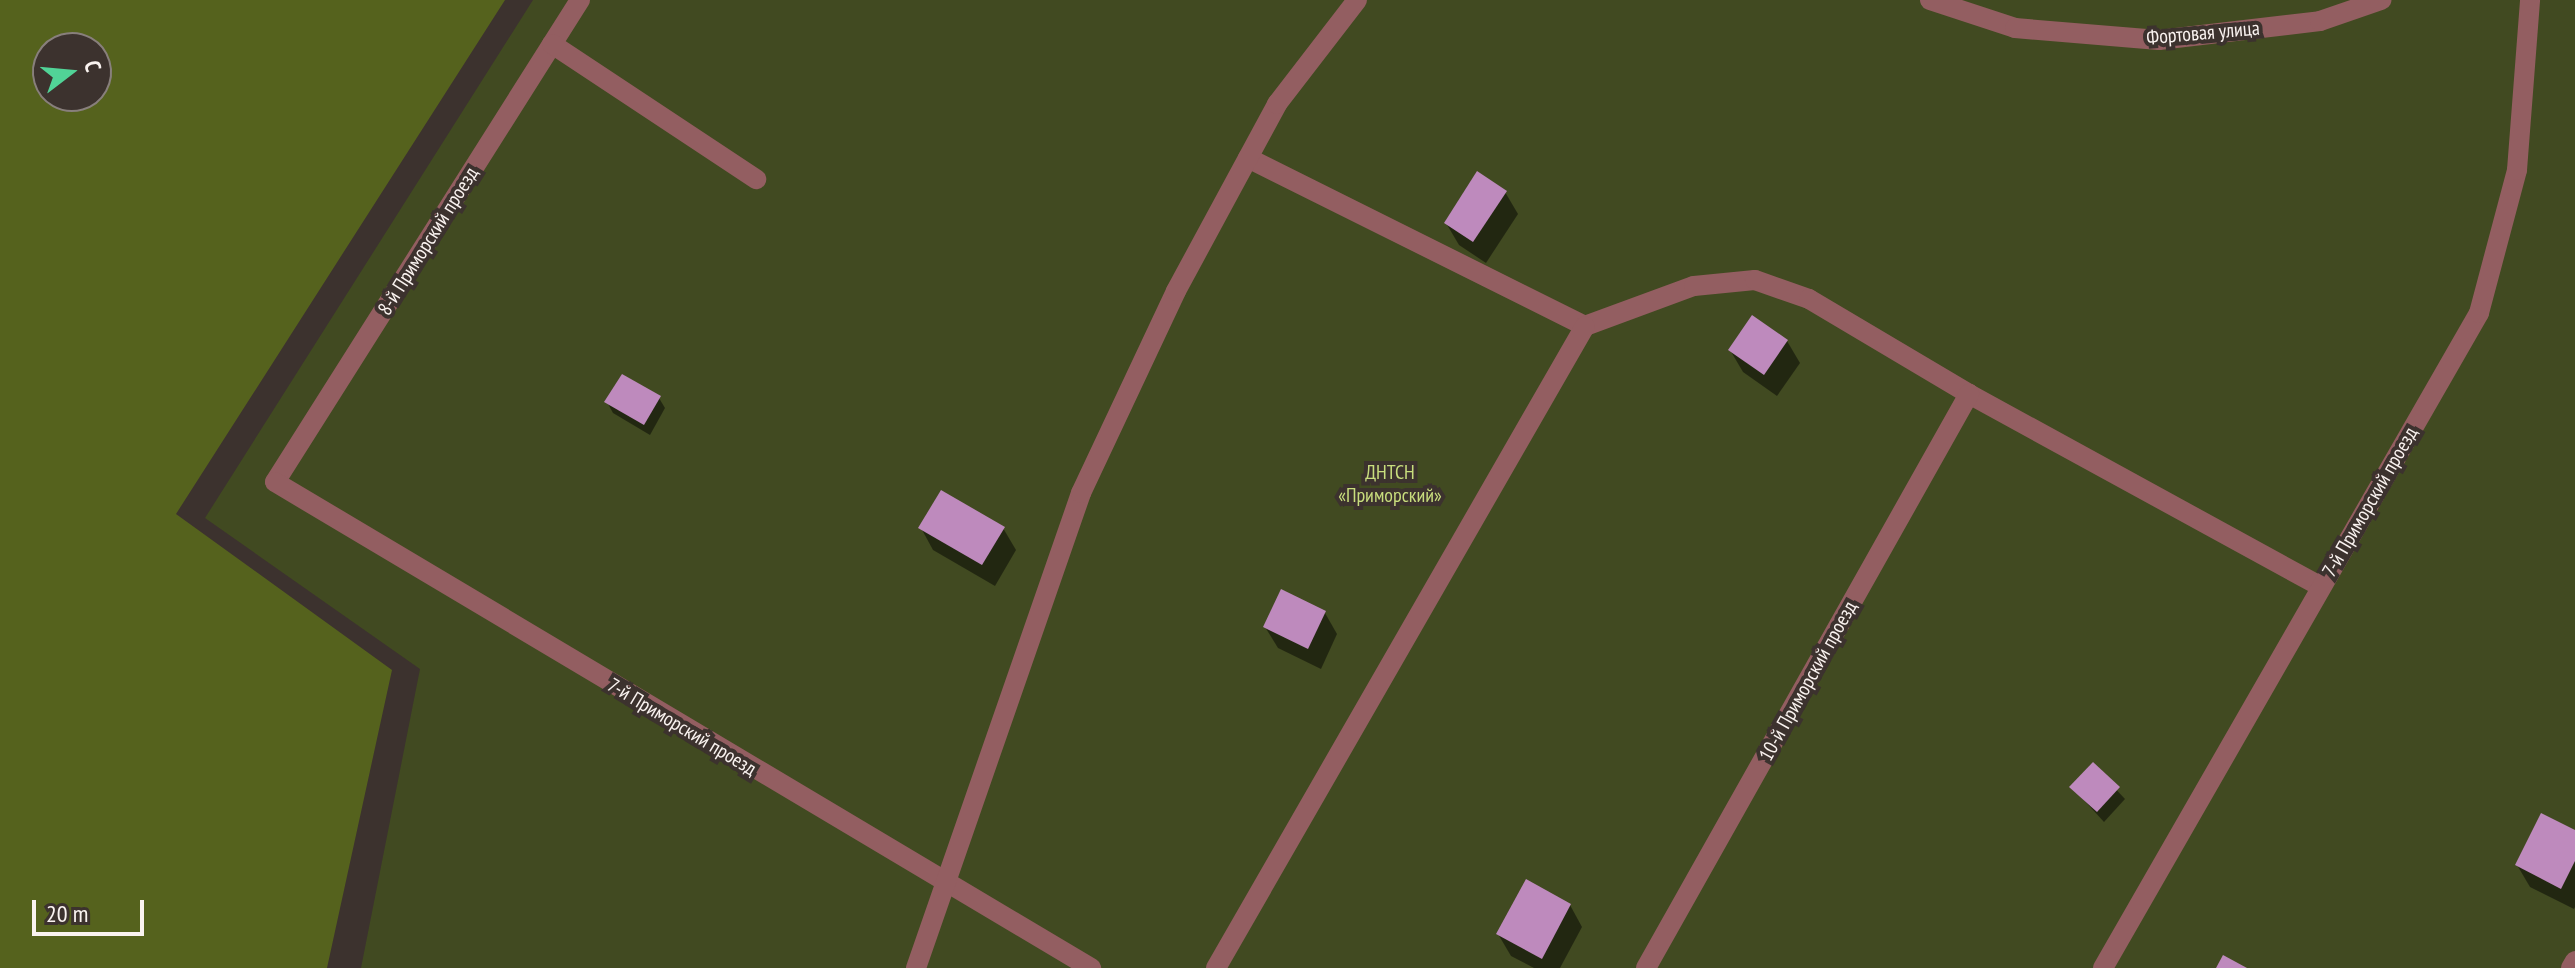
<!DOCTYPE html>
<html>
<head>
<meta charset="utf-8">
<style>
  body { margin:0 }
  #map { position:relative; width:2575px; height:968px; overflow:hidden; background:#3c322e; font-family:"PT Sans Narrow",sans-serif }
  div>[style] { position:absolute }
  .green>* { inset:0; background:#414a21 }
  .forest>* { inset:0; background:#55621d }
  .shadow>* { inset:0; background:#0007 }
  .building>* { inset:0; background:#be8abd }
  .minor>* { height:20px; margin:-10px; padding:0 10px; transform-origin:10px; border-radius:10px; background:#935e61 }
  span { translate:-50% -50%; white-space:nowrap; text-align:center; line-height:1.15; -webkit-text-stroke:8px #3c322e; paint-order:stroke }
  .street-label { font-size:20px; color:#faf3f0 }
  .park-label { font-size:20px; color:#c8dd7d }
  .north { position:absolute; left:32px; top:32px; width:80px; height:80px; box-sizing:border-box; background:#3c322e; border:2px solid #887f7c; border-radius:50%; rotate:74deg; font-size:22px; font-weight:700; line-height:32px; text-align:center; color:#faf3f0 }
  .north::after { content:''; display:block; margin:auto; width:28px; height:36px; background:#51d397; clip-path:polygon(50% 0,100% 100%,50% 72%,0 100%) }
  .scale { position:absolute; left:32px; top:900px; width:112px; height:36px; box-sizing:border-box; border:4px solid #faf3f0; border-top:0; padding-left:10px; font-size:24px; line-height:28px; white-space:nowrap; color:#faf3f0; -webkit-text-stroke:6px #3c322e; paint-order:stroke }
</style>
</head>
<body>
<div id="map">
  <div class="green">
    <div style="clip-path:polygon(533px 0,2575px 0,2575px 968px,361px 968px,420px 669px,205px 518px)"></div>
  </div>
  <div class="forest">
    <div style="clip-path:polygon(evenodd,0 0,505px 0,176px 514px,392px 670px,327px 968px,0 968px,0 0,48px 48px,96px 48px,96px 96px,48px 96px,48px 48px)"></div>
  </div>
  <div class="shadow">
    <div style="clip-path:polygon(1505px 192px,1518px 214px,1486px 263px,1459px 245px,1446px 223px)"></div>
    <div style="clip-path:polygon(1787px 341px,1800px 363px,1777px 396px,1743px 372px,1730px 350px)"></div>
    <div style="clip-path:polygon(659px 398px,665px 408px,650px 435px,613px 413px,607px 402px)"></div>
    <div style="clip-path:polygon(921px 528px,1003px 528px,1016px 550px,995px 586px,933px 550px)"></div>
    <div style="clip-path:polygon(1325px 613px,1337px 634px,1321px 669px,1278px 648px,1265px 627px)"></div>
    <div style="clip-path:polygon(2093px 765px,2125px 799px,2104px 822px,2072px 787px)"></div>
    <div style="clip-path:polygon(2575px 833px,2575px 907px,2574px 909px,2530px 887px,2517px 865px)"></div>
    <div style="clip-path:polygon(1570px 905px,1582px 927px,1560px 968px,1534px 968px,1511px 956px,1498px 934px)"></div>
  </div>
  <div class="building">
    <div style="clip-path:polygon(1477px 171px,1507px 191px,1473px 242px,1444px 223px)"></div>
    <div style="clip-path:polygon(1752px 315px,1788px 340px,1764px 375px,1728px 350px)"></div>
    <div style="clip-path:polygon(622px 374px,661px 396px,644px 425px,604px 402px)"></div>
    <div style="clip-path:polygon(941px 490px,1005px 527px,982px 565px,918px 528px)"></div>
    <div style="clip-path:polygon(1281px 589px,1326px 611px,1308px 649px,1263px 627px)"></div>
    <div style="clip-path:polygon(2093px 762px,2120px 787px,2097px 812px,2069px 787px)"></div>
    <div style="clip-path:polygon(2541px 813px,2575px 830px,2575px 861px,2561px 889px,2515px 865px)"></div>
    <div style="clip-path:polygon(1526px 879px,1571px 904px,1542px 959px,1496px 934px)"></div>
    <div style="clip-path:polygon(2223px 955px,2247px 968px,2216px 968px)"></div>
  </div>
  <div class="minor">
    <div style="left:580px;top:0;width:570px;rotate:122.32deg"></div>
    <div style="left:275px;top:482px;width:950px;rotate:30.78deg"></div>
    <div style="left:1930px;top:0;width:89px;rotate:18.2deg"></div>
    <div style="left:2015px;top:28px;width:144px;rotate:4.8deg"></div>
    <div style="left:2159px;top:40px;width:162px;rotate:-6.7deg"></div>
    <div style="left:2320px;top:21px;width:65px;rotate:-19deg"></div>
    <div style="left:552px;top:44px;width:245px;rotate:33.5deg"></div>
    <div style="left:1248px;top:158px;width:377px;rotate:26.5deg"></div>
    <div style="left:1585px;top:326px;width:116px;rotate:-20.2deg"></div>
    <div style="left:1694px;top:286px;width:61px;rotate:-5.6deg"></div>
    <div style="left:1755px;top:280px;width:57px;rotate:19.4deg"></div>
    <div style="left:1809px;top:299px;width:186px;rotate:30.7deg"></div>
    <div style="left:1969px;top:394px;width:401px;rotate:28.7deg"></div>
    <div style="left:916px;top:968px;width:503px;rotate:-70.84deg"></div>
    <div style="left:1081px;top:493px;width:223px;rotate:-64.8deg"></div>
    <div style="left:1176px;top:291px;width:213px;rotate:-61.6deg"></div>
    <div style="left:1277px;top:104px;width:131px;rotate:-52.4deg"></div>
    <div style="left:1216px;top:968px;width:740px;rotate:-60.11deg"></div>
    <div style="left:1646px;top:968px;width:659px;rotate:-60.63deg"></div>
    <div style="left:2103px;top:968px;width:755px;rotate:-60.14deg"></div>
    <div style="left:2479px;top:313px;width:148px;rotate:-75.1deg"></div>
    <div style="left:2517px;top:170px;width:170px;rotate:-85.6deg"></div>
    <div style="left:2571px;top:968px;width:8px;rotate:-60deg"></div>
  </div>
  <div class="street-label">
    <span style="left:2203px;top:33px;rotate:-5deg">Фортовая улица</span>
    <span style="left:428px;top:241px;rotate:-58deg">8-й Приморский проезд</span>
    <span style="left:2370px;top:502px;rotate:-60deg">7-й Приморский проезд</span>
    <span style="left:1808px;top:681px;rotate:-61deg">10-й Приморский проезд</span>
    <span style="left:682px;top:727px;rotate:31deg">7-й Приморский проезд</span>
  </div>
  <div class="park-label">
    <span style="left:1390px;top:484px">ДНТСН<br>«Приморский»</span>
  </div>
  <div class="north">С</div>
  <div class="scale">20 m</div>
</div>
</body>
</html>
